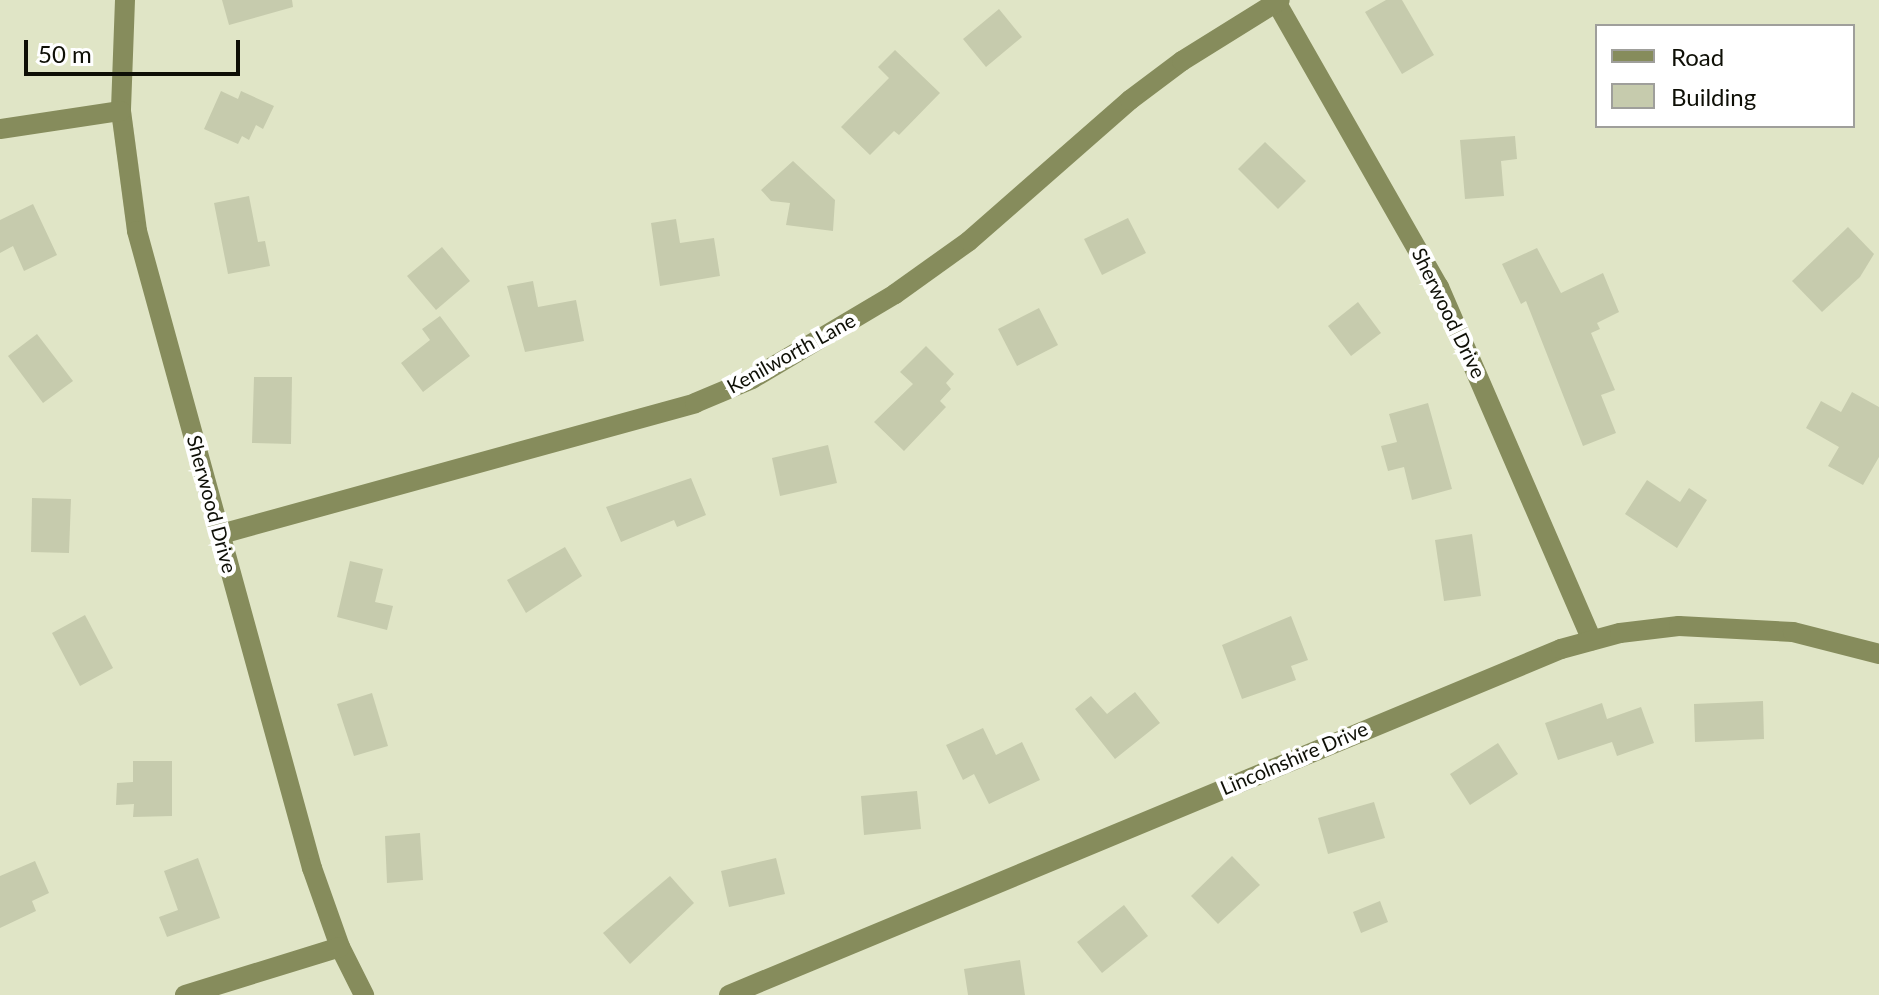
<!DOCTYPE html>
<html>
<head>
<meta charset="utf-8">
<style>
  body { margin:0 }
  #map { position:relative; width:1879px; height:995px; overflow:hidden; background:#e0e5c6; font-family:Lato,sans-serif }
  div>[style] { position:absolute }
  .building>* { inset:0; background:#c6cbad }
  .minor>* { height:20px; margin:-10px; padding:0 10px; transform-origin:10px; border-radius:10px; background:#868c5c }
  span { translate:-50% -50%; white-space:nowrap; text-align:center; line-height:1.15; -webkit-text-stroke:8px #fff; paint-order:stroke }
  .street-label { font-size:20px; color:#0e0f06 }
  .legend { position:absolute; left:1595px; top:24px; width:260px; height:104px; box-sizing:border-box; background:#fff; border:2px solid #9f9f9b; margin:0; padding:10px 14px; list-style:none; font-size:24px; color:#0e0f06 }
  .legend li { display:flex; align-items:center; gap:16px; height:40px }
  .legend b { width:40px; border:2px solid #9f9f9b }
  .scale { position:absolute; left:24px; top:40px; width:216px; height:36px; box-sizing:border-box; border:4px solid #0e0f06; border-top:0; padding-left:10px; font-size:24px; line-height:28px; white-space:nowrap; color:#0e0f06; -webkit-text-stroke:6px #fff; paint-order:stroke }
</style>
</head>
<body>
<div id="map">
  <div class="building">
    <div style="clip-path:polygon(222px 0,292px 0,293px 7px,229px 25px)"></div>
    <div style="clip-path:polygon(1386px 0,1402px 0,1434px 55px,1402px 74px,1365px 12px)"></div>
    <div style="clip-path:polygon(999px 9px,1022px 37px,986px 67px,963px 39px)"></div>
    <div style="clip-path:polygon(895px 50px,940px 93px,899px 135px,894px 131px,870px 155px,841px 127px,889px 78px,878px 67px)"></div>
    <div style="clip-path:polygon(221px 91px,238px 99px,241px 91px,274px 106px,263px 129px,256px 125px,249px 140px,242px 136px,238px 144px,204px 129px)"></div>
    <div style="clip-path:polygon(1515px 136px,1517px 159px,1501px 161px,1504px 196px,1465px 199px,1460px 140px)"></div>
    <div style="clip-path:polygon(1265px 142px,1306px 181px,1278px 209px,1238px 169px)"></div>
    <div style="clip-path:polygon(793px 161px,835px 200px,833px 231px,786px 225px,790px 203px,771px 201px,761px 190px)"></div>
    <div style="clip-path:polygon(249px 196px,258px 242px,265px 241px,270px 266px,228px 274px,214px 203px)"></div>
    <div style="clip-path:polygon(33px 204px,57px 255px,24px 271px,13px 246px,0 253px,0 220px)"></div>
    <div style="clip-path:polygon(1128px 218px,1146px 253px,1102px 275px,1084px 239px)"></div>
    <div style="clip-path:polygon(676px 219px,680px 243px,714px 238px,720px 276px,660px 286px,651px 223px)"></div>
    <div style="clip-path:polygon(1848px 227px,1874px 254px,1860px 277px,1822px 312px,1792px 281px)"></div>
    <div style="clip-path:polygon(442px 247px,470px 281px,436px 310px,407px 276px)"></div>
    <div style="clip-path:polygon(1537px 248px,1561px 293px,1603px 273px,1619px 312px,1597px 323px,1600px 329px,1591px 333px,1615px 390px,1601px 395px,1616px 433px,1583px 446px,1526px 301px,1521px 304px,1502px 264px)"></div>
    <div style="clip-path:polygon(533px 281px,538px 307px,576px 300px,584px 341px,525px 352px,507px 286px)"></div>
    <div style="clip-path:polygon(1358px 302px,1381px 333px,1351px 356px,1328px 326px)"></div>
    <div style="clip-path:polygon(1039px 308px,1058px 345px,1017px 366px,998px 329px)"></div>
    <div style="clip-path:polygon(440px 316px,470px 356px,423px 392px,401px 363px,430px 340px,422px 329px)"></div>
    <div style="clip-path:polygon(37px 334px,73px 381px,43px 403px,8px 356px)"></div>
    <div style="clip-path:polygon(926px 346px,954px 374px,946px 383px,951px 389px,940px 401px,946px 407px,904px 451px,874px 422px,913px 384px,900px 372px)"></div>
    <div style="clip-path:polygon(254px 377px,292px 377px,291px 444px,252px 443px)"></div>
    <div style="clip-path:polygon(1852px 392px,1879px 407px,1879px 457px,1863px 485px,1828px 466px,1839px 447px,1806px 428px,1821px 401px,1841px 412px)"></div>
    <div style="clip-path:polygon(1428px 403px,1452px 489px,1412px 500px,1404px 467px,1388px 471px,1381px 446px,1397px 442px,1389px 414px)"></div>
    <div style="clip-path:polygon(828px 445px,837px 483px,780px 496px,772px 458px)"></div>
    <div style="clip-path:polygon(691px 478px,706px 515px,677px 527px,674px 520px,621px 542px,606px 507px)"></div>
    <div style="clip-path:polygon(1647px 480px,1680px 502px,1689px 488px,1707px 500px,1677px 548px,1625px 514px)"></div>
    <div style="clip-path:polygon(32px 498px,71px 499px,69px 553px,31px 552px)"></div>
    <div style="clip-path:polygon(1472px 534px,1481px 596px,1444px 601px,1435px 540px)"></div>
    <div style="clip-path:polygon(565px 547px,582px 576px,526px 613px,507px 580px)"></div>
    <div style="clip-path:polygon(350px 561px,383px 569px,375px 602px,393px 606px,387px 630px,337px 617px)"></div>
    <div style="clip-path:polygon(85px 615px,113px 668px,80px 686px,52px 633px)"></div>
    <div style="clip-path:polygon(1291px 616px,1308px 660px,1291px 666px,1296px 680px,1242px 699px,1222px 645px)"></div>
    <div style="clip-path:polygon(1135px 692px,1160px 723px,1115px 759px,1075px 709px,1091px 696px,1107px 714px)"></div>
    <div style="clip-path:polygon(372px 693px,388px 746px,354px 756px,337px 704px)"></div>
    <div style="clip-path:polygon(1763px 701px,1764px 739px,1695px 742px,1694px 704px)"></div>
    <div style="clip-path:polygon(1602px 703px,1607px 719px,1641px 707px,1654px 743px,1617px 756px,1612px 742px,1558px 760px,1545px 723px)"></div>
    <div style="clip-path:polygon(983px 728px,996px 755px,1022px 742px,1040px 780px,989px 804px,974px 774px,963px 780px,946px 745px)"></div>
    <div style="clip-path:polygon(1498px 743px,1518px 774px,1470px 805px,1450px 774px)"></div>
    <div style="clip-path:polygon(133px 761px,172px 761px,172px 816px,133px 817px,134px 804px,116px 805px,117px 783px,133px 782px)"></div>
    <div style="clip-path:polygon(917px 791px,921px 829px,864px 835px,861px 796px)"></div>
    <div style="clip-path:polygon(1374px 802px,1385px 838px,1328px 854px,1318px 818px)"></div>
    <div style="clip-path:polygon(420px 833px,423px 880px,387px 883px,385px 836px)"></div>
    <div style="clip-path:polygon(1232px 856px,1260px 885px,1218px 924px,1191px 896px)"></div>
    <div style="clip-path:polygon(198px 858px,220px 918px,167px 937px,159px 917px,178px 910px,164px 871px)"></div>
    <div style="clip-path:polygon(776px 858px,785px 894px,729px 907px,721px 871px)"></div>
    <div style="clip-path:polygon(35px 861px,49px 893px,32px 901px,36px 911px,0 928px,0 876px)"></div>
    <div style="clip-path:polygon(670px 876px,694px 903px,630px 964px,603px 933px)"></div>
    <div style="clip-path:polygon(1380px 901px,1388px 922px,1361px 933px,1353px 912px)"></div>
    <div style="clip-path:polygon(1124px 905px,1148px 936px,1102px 973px,1077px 942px)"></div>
    <div style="clip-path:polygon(1020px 960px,1025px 995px,968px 995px,964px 969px)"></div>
  </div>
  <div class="minor">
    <div style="left:125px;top:0;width:111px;rotate:92.1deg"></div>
    <div style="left:121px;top:111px;width:121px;rotate:82.4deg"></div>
    <div style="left:137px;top:231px;width:661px;rotate:74.64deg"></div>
    <div style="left:312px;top:868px;width:84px;rotate:70.5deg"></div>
    <div style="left:340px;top:947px;width:54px;rotate:63.4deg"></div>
    <div style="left:1275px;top:0;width:331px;rotate:60.3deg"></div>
    <div style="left:1439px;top:287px;width:385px;rotate:66.6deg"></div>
    <div style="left:0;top:129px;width:122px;rotate:-8.5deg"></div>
    <div style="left:221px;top:534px;width:492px;rotate:-15.4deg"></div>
    <div style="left:695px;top:403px;width:62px;rotate:-22.8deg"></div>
    <div style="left:752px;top:379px;width:166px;rotate:-30.7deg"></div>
    <div style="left:895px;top:294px;width:91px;rotate:-35.6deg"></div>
    <div style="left:969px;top:241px;width:214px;rotate:-41.2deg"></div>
    <div style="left:1130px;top:100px;width:65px;rotate:-36.9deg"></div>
    <div style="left:1182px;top:61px;width:115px;rotate:-31.9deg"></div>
    <div style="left:185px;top:995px;width:162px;rotate:-17.2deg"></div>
    <div style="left:729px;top:995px;width:901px;rotate:-22.58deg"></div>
    <div style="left:1561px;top:649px;width:61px;rotate:-15.2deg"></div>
    <div style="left:1620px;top:633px;width:59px;rotate:-6.8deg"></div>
    <div style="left:1679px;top:626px;width:114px;rotate:3deg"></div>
    <div style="left:1793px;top:632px;width:89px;rotate:14.3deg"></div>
  </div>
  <div class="street-label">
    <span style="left:1449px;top:313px;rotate:64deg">Sherwood Drive</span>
    <span style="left:791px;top:353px;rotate:-29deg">Kenilworth Lane</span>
    <span style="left:212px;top:504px;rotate:75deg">Sherwood Drive</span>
    <span style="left:1294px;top:758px;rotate:-23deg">Lincolnshire Drive</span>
  </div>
  <ul class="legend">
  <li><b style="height:10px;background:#868c5c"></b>Road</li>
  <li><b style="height:22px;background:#c6cbad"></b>Building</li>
  </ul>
  <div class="scale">50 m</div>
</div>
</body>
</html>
